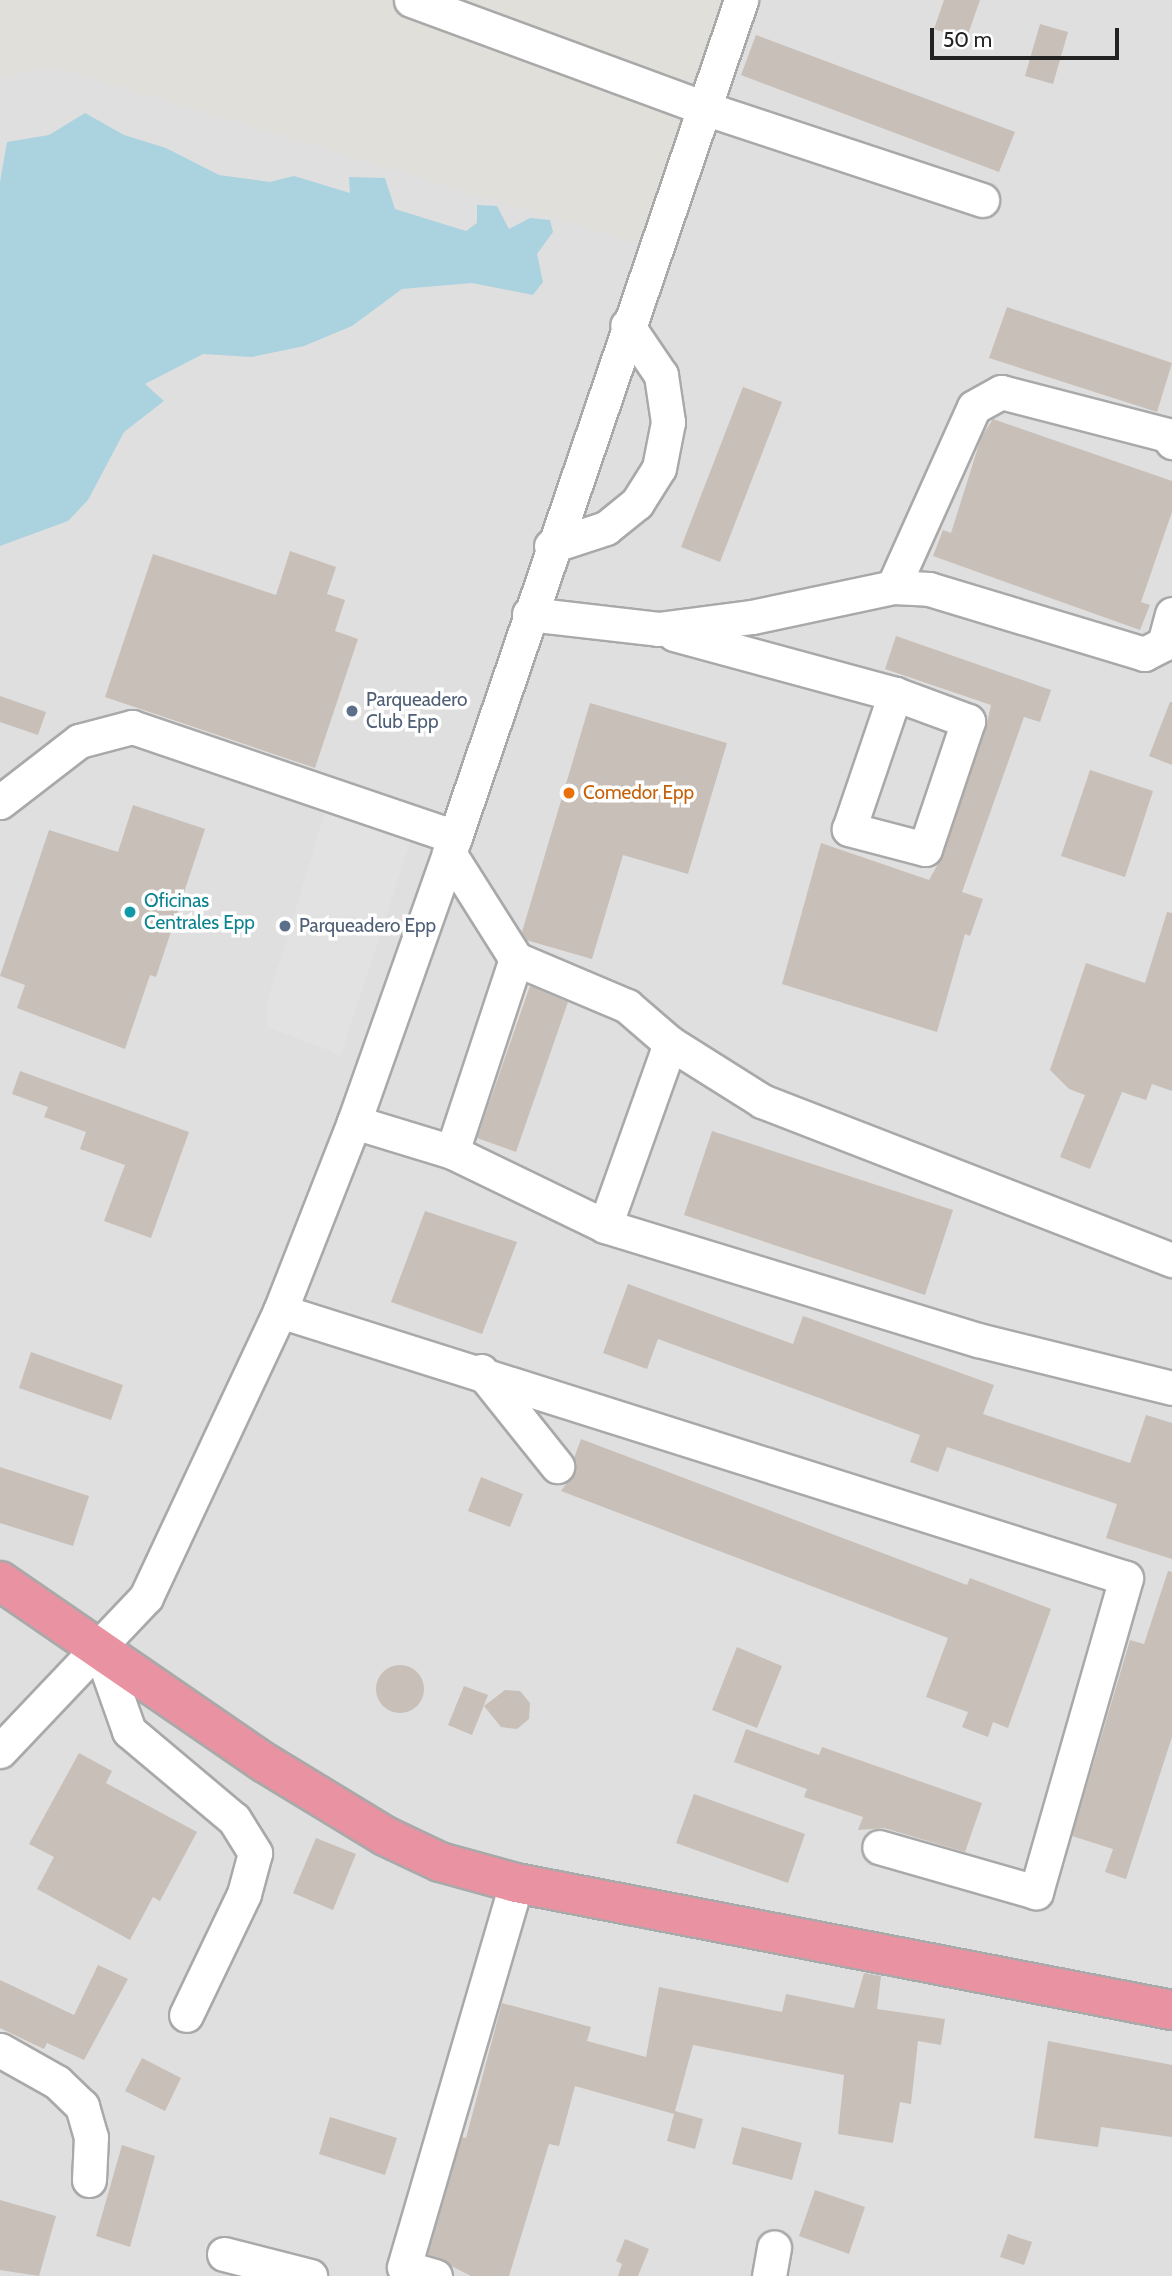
<!DOCTYPE html>
<html>
<head>
<meta charset="utf-8">
<style>
  body { margin:0 }
  #map { position:relative; width:1172px; height:2276px; overflow:hidden; background:#f2efe9; font-family:Cabin,sans-serif }
  div>[style] { position:absolute }
  .residential>* { inset:0; background:#e0dfdf }
  .airport>* { inset:0; background:#e1dfda }
  .parking>* { inset:0; background:#e2e2e2 }
  .water>* { inset:0; background:#aad3df }
  .building>* { inset:0; background:#c7bfb8 }
  .round { border-radius:50% }
  .roads { filter:drop-shadow(2px 0 #a9a9a9) drop-shadow(-2px 0 #a9a9a9) drop-shadow(0 2px #a9a9a9) drop-shadow(0 -2px #a9a9a9) }
  .minor>* { height:33px; margin:-16.5px; padding:0 16.5px; transform-origin:16.5px; border-radius:16.5px; background:#fff }
  .highway>* { height:38px; margin:-19px; padding:0 19px; transform-origin:19px; border-radius:19px; background:#e892a2 }
  .dots>* { width:19px; height:19px; translate:-50% -50%; box-sizing:border-box; border:4px solid #fff; border-radius:50% }
  span { translate:-50% -50%; white-space:nowrap; text-align:center; line-height:1.15; -webkit-text-stroke:7px #fff; paint-order:stroke }
  .service-label { font-size:19px; color:#4e5e75 }
  .left { translate:0 -50%; text-align:left }
  .food-label { font-size:19px; color:#c56008 }
  .culture-label { font-size:19px; color:#0d838f }
  .scale { position:absolute; left:930px; top:28px; width:189px; height:32px; box-sizing:border-box; border:4px solid #222; border-top:0; padding-left:9px; font-size:21px; line-height:24px; white-space:nowrap; color:#222; -webkit-text-stroke:5px #fff; paint-order:stroke }
</style>
</head>
<body>
<div id="map">
  <div class="residential">
    <div style="clip-path:polygon(0 0,1172px 0,1172px 2276px,0 2276px)"></div>
  </div>
  <div class="airport">
    <div style="clip-path:polygon(0 0,744px 0,661px 250px,54px 67px,0 77px)"></div>
  </div>
  <div class="parking">
    <div style="clip-path:polygon(326px 809px,412px 837px,341px 1055px,267px 1027px,267px 1003px)"></div>
  </div>
  <div class="water">
    <div style="clip-path:polygon(85px 113px,124px 135px,166px 148px,219px 175px,270px 182px,294px 176px,350px 193px,349px 177px,385px 178px,395px 209px,466px 231px,477px 223px,477px 205px,497px 206px,509px 229px,530px 218px,550px 220px,553px 232px,537px 254px,543px 282px,533px 295px,472px 283px,402px 289px,352px 326px,304px 346px,252px 357px,203px 354px,145px 384px,164px 401px,124px 432px,88px 500px,68px 521px,0 546px,0 182px,7px 142px,49px 135px)"></div>
  </div>
  <div class="building">
    <div style="clip-path:polygon(944px 0,980px 0,966px 40px,934px 29px)"></div>
    <div style="clip-path:polygon(1040px 24px,1068px 32px,1053px 84px,1025px 76px)"></div>
    <div style="clip-path:polygon(756px 35px,1015px 132px,999px 172px,741px 75px)"></div>
    <div style="clip-path:polygon(1007px 307px,1172px 363px,1157px 412px,989px 358px)"></div>
    <div style="clip-path:polygon(743px 387px,782px 402px,720px 562px,681px 547px)"></div>
    <div style="clip-path:polygon(993px 419px,1172px 481px,1172px 512px,1141px 602px,1150px 605px,1140px 630px,933px 556px,943px 530px,951px 533px,981px 438px)"></div>
    <div style="clip-path:polygon(290px 551px,336px 567px,327px 594px,345px 600px,335px 631px,358px 639px,315px 768px,105px 697px,153px 554px,276px 595px)"></div>
    <div style="clip-path:polygon(896px 636px,1051px 690px,1040px 722px,1024px 717px,962px 892px,983px 899px,970px 936px,965px 934px,937px 1032px,782px 984px,821px 843px,929px 880px,943px 855px,986px 727px,991px 705px,885px 669px)"></div>
    <div style="clip-path:polygon(0 696px,46px 712px,38px 735px,0 722px)"></div>
    <div style="clip-path:polygon(1170px 702px,1172px 702px,1172px 765px,1149px 756px)"></div>
    <div style="clip-path:polygon(590px 703px,727px 743px,688px 874px,623px 855px,592px 959px,526px 940px,522px 932px)"></div>
    <div style="clip-path:polygon(1090px 770px,1153px 791px,1125px 877px,1061px 856px)"></div>
    <div style="clip-path:polygon(133px 805px,205px 829px,156px 977px,150px 975px,125px 1049px,17px 1008px,25px 985px,0 976px,49px 830px,118px 852px)"></div>
    <div style="clip-path:polygon(1167px 912px,1172px 913px,1172px 1091px,1152px 1084px,1146px 1100px,1122px 1092px,1090px 1169px,1060px 1157px,1085px 1095px,1069px 1089px,1050px 1070px,1086px 963px,1145px 983px)"></div>
    <div style="clip-path:polygon(530px 986px,568px 1002px,516px 1152px,477px 1138px)"></div>
    <div style="clip-path:polygon(20px 1071px,189px 1132px,151px 1238px,104px 1221px,125px 1165px,80px 1149px,86px 1132px,44px 1117px,48px 1107px,12px 1094px)"></div>
    <div style="clip-path:polygon(712px 1131px,953px 1210px,925px 1295px,684px 1215px)"></div>
    <div style="clip-path:polygon(425px 1211px,517px 1242px,482px 1334px,391px 1302px)"></div>
    <div style="clip-path:polygon(628px 1284px,793px 1344px,803px 1316px,994px 1385px,983px 1414px,1130px 1463px,1146px 1415px,1172px 1423px,1172px 1559px,1106px 1538px,1117px 1504px,947px 1447px,938px 1472px,910px 1462px,920px 1435px,658px 1339px,647px 1369px,603px 1353px)"></div>
    <div style="clip-path:polygon(31px 1352px,123px 1385px,111px 1420px,19px 1388px)"></div>
    <div style="clip-path:polygon(581px 1439px,967px 1585px,970px 1578px,1051px 1609px,1008px 1728px,993px 1722px,988px 1737px,962px 1727px,968px 1712px,926px 1697px,948px 1638px,561px 1491px,575px 1472px,574px 1458px)"></div>
    <div style="clip-path:polygon(0 1467px,89px 1496px,73px 1546px,0 1523px)"></div>
    <div style="clip-path:polygon(481px 1477px,523px 1494px,510px 1527px,468px 1511px)"></div>
    <div style="clip-path:polygon(1168px 1571px,1172px 1572px,1172px 1737px,1126px 1879px,1105px 1872px,1113px 1849px,1072px 1836px,1130px 1640px,1144px 1644px)"></div>
    <div style="clip-path:polygon(737px 1647px,782px 1666px,757px 1728px,712px 1710px)"></div>
    <div class="round" style="left:376px;top:1665px;width:48px;height:48px"></div>
    <div style="clip-path:polygon(464px 1686px,488px 1695px,472px 1735px,448px 1725px)"></div>
    <div style="clip-path:polygon(505px 1690px,520px 1691px,530px 1703px,529px 1719px,517px 1729px,501px 1727px,484px 1706px)"></div>
    <div style="clip-path:polygon(746px 1729px,819px 1755px,822px 1747px,982px 1803px,965px 1852px,884px 1828px,858px 1830px,863px 1817px,804px 1797px,807px 1789px,734px 1762px)"></div>
    <div style="clip-path:polygon(79px 1753px,112px 1771px,106px 1783px,197px 1832px,160px 1901px,153px 1897px,130px 1940px,37px 1889px,54px 1857px,29px 1844px)"></div>
    <div style="clip-path:polygon(694px 1794px,805px 1834px,788px 1883px,676px 1843px)"></div>
    <div style="clip-path:polygon(316px 1838px,356px 1854px,333px 1910px,293px 1893px)"></div>
    <div style="clip-path:polygon(98px 1965px,128px 1979px,84px 2060px,47px 2043px,44px 2049px,0 2028px,0 1980px,74px 2015px)"></div>
    <div style="clip-path:polygon(864px 1973px,881px 1976px,877px 2009px,945px 2019px,941px 2045px,918px 2041px,911px 2104px,900px 2102px,893px 2143px,838px 2134px,844px 2075px,693px 2045px,675px 2111px,703px 2119px,695px 2149px,667px 2141px,674px 2114px,575px 2086px,559px 2146px,549px 2144px,509px 2276px,471px 2276px,428px 2254px,462px 2137px,466px 2138px,502px 2003px,591px 2027px,587px 2041px,646px 2057px,659px 1987px,782px 2012px,786px 1994px,854px 2008px)"></div>
    <div style="clip-path:polygon(1048px 2041px,1172px 2065px,1172px 2137px,1101px 2127px,1098px 2147px,1034px 2138px)"></div>
    <div style="clip-path:polygon(142px 2058px,181px 2078px,165px 2111px,125px 2091px)"></div>
    <div style="clip-path:polygon(330px 2117px,397px 2138px,385px 2175px,319px 2154px)"></div>
    <div style="clip-path:polygon(742px 2127px,802px 2143px,792px 2180px,732px 2164px)"></div>
    <div style="clip-path:polygon(122px 2145px,155px 2156px,130px 2247px,96px 2236px)"></div>
    <div style="clip-path:polygon(815px 2190px,865px 2207px,849px 2254px,799px 2236px)"></div>
    <div style="clip-path:polygon(0 2200px,56px 2216px,39px 2276px,0 2270px)"></div>
    <div style="clip-path:polygon(1008px 2234px,1032px 2242px,1024px 2265px,1000px 2257px)"></div>
    <div style="clip-path:polygon(625px 2239px,649px 2249px,638px 2276px,618px 2276px,622px 2264px,616px 2261px)"></div>
  </div>
  <div class="roads">
    <div class="minor">
      <div style="left:411px;top:0;width:312px;rotate:20.2deg"></div>
      <div style="left:704px;top:108px;width:293px;rotate:18.3deg"></div>
      <div style="left:551px;top:546px;width:58px;rotate:-18.1deg"></div>
      <div style="left:606px;top:528px;width:40px;rotate:-39deg"></div>
      <div style="left:637px;top:503px;width:41px;rotate:-57.8deg"></div>
      <div style="left:659px;top:468px;width:47px;rotate:-78.9deg"></div>
      <div style="left:668px;top:422px;width:48px;rotate:-98.5deg"></div>
      <div style="left:661px;top:375px;width:60px;rotate:-124.2deg"></div>
      <div style="left:893px;top:587px;width:197px;rotate:-65.8deg"></div>
      <div style="left:974px;top:407px;width:31px;rotate:-29deg"></div>
      <div style="left:1001px;top:392px;width:171px;rotate:14.5deg"></div>
      <div style="left:1167px;top:435px;width:9px;rotate:54deg"></div>
      <div style="left:529px;top:614px;width:130px;rotate:6.6deg"></div>
      <div style="left:658px;top:629px;width:95px;rotate:-7.3deg"></div>
      <div style="left:752px;top:617px;width:144px;rotate:-12deg"></div>
      <div style="left:893px;top:587px;width:36px;rotate:3deg"></div>
      <div style="left:929px;top:589px;width:225px;rotate:16.8deg"></div>
      <div style="left:1144px;top:654px;width:22px;rotate:-27deg"></div>
      <div style="left:1164px;top:644px;width:31px;rotate:-75deg"></div>
      <div style="left:674px;top:634px;width:229px;rotate:15.2deg"></div>
      <div style="left:895px;top:694px;width:78px;rotate:20.3deg"></div>
      <div style="left:968px;top:721px;width:135px;rotate:108.6deg"></div>
      <div style="left:925px;top:849px;width:79px;rotate:-165.3deg"></div>
      <div style="left:849px;top:829px;width:143px;rotate:-71.2deg"></div>
      <div style="left:0;top:802px;width:100px;rotate:-37.7deg"></div>
      <div style="left:79px;top:741px;width:55px;rotate:-14.8deg"></div>
      <div style="left:132px;top:727px;width:341px;rotate:18.8deg"></div>
      <div style="left:449px;top:853px;width:125px;rotate:57.7deg"></div>
      <div style="left:516px;top:959px;width:121px;rotate:22.9deg"></div>
      <div style="left:627px;top:1006px;width:57px;rotate:40.7deg"></div>
      <div style="left:670px;top:1043px;width:109px;rotate:32.2deg"></div>
      <div style="left:762px;top:1101px;width:440px;rotate:21.2deg"></div>
      <div style="left:354px;top:1122px;width:102px;rotate:17deg"></div>
      <div style="left:452px;top:1152px;width:170px;rotate:25.8deg"></div>
      <div style="left:605px;top:1226px;width:390px;rotate:17deg"></div>
      <div style="left:978px;top:1340px;width:200px;rotate:13.9deg"></div>
      <div style="left:452px;top:1152px;width:203px;rotate:-71.7deg"></div>
      <div style="left:605px;top:1226px;width:194px;rotate:-70.4deg"></div>
      <div style="left:280px;top:1311px;width:887px;rotate:17.52deg"></div>
      <div style="left:1126px;top:1578px;width:327px;rotate:106deg"></div>
      <div style="left:1036px;top:1892px;width:163px;rotate:-164deg"></div>
      <div style="left:481px;top:1371px;width:122px;rotate:51.3deg"></div>
      <div style="left:100px;top:1649px;width:87px;rotate:70.5deg"></div>
      <div style="left:129px;top:1731px;width:137px;rotate:40deg"></div>
      <div style="left:234px;top:1819px;width:40px;rotate:58deg"></div>
      <div style="left:255px;top:1853px;width:42px;rotate:105deg"></div>
      <div style="left:244px;top:1894px;width:134px;rotate:115.6deg"></div>
      <div style="left:0;top:1751px;width:212px;rotate:-46.5deg"></div>
      <div style="left:146px;top:1597px;width:316px;rotate:-64.9deg"></div>
      <div style="left:280px;top:1311px;width:203px;rotate:-68.6deg"></div>
      <div style="left:354px;top:1122px;width:302px;rotate:-70.5deg"></div>
      <div style="left:455px;top:837px;width:885px;rotate:-71.13deg"></div>
      <div style="left:0;top:2050px;width:65px;rotate:29.3deg"></div>
      <div style="left:57px;top:2082px;width:35px;rotate:44deg"></div>
      <div style="left:82px;top:2106px;width:32px;rotate:74deg"></div>
      <div style="left:91px;top:2137px;width:43px;rotate:92.7deg"></div>
      <div style="left:224px;top:2254px;width:89px;rotate:14.3deg"></div>
      <div style="left:435px;top:2276px;width:32px;rotate:-164deg"></div>
      <div style="left:404px;top:2267px;width:400px;rotate:-73.7deg"></div>
      <div style="left:769px;top:2276px;width:29px;rotate:-80deg"></div>
    </div>
    <div class="highway">
      <div style="left:0;top:1581px;width:321px;rotate:34.5deg"></div>
      <div style="left:265px;top:1763px;width:140px;rotate:31.3deg"></div>
      <div style="left:385px;top:1836px;width:61px;rotate:25.3deg"></div>
      <div style="left:440px;top:1862px;width:79px;rotate:15.4deg"></div>
      <div style="left:516px;top:1883px;width:668px;rotate:10.96deg"></div>
    </div>
  </div>
  <div class="dots">
    <div style="left:352px;top:711px;background:#5c6f8a"></div>
    <div style="left:569px;top:793px;background:#e8710a"></div>
    <div style="left:130px;top:912px;background:#0f9aa8"></div>
    <div style="left:285px;top:926px;background:#5c6f8a"></div>
  </div>
  <div class="service-label">
    <span class="left" style="left:366px;top:711px">Parqueadero<br>Club Epp</span>
    <span class="left" style="left:299px;top:926px">Parqueadero Epp</span>
  </div>
  <div class="food-label">
    <span class="left" style="left:583px;top:793px">Comedor Epp</span>
  </div>
  <div class="culture-label">
    <span class="left" style="left:144px;top:912px">Oficinas<br>Centrales Epp</span>
  </div>
  <div class="scale">50 m</div>
</div>
</body>
</html>
